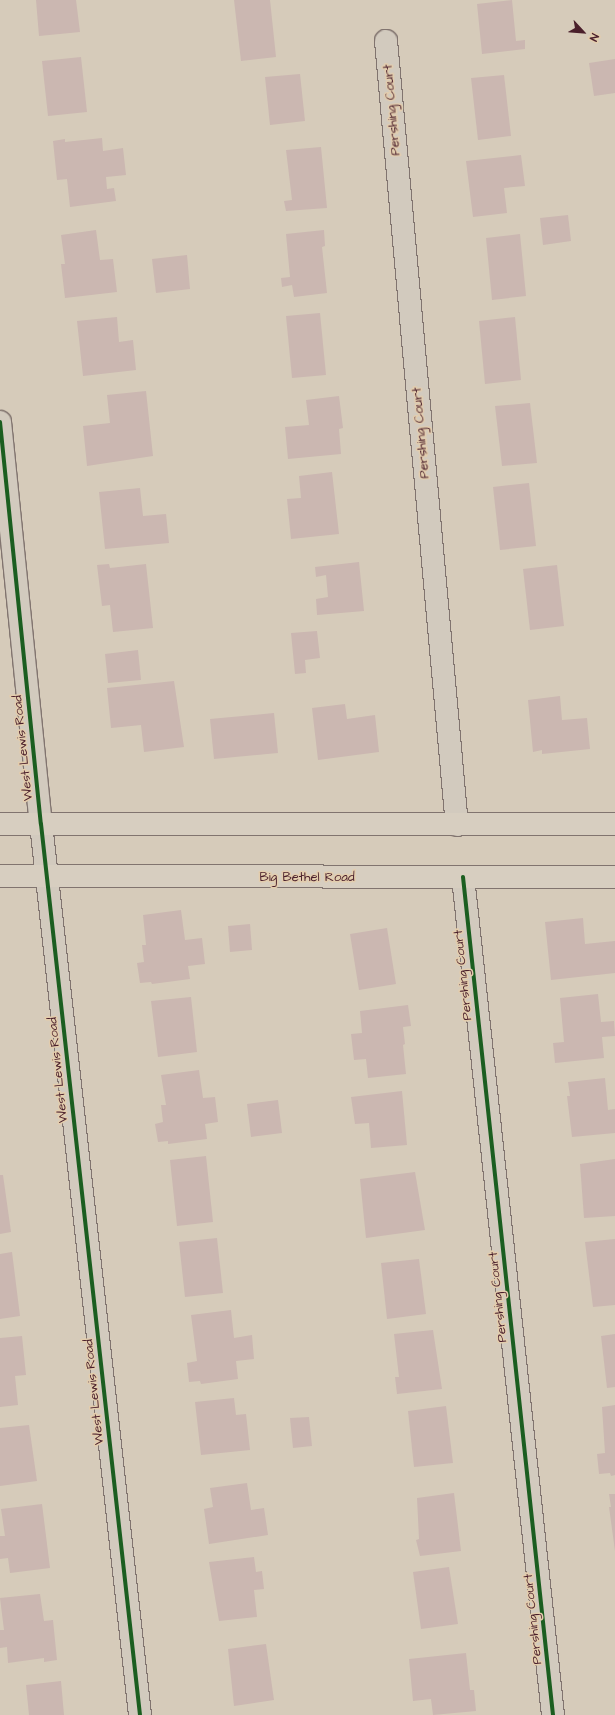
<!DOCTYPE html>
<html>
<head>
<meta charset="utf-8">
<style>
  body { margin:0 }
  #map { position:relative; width:615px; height:1715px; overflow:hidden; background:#d6cbba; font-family:"Architects Daughter",sans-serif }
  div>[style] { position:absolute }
  .building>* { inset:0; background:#cbb7b1 }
  .roads { filter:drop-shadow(1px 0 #81746f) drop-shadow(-1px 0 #81746f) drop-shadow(0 1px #81746f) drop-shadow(0 -1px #81746f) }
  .minor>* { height:22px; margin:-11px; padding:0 11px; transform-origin:11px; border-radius:11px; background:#d2cabe }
  .major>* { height:22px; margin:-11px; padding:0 11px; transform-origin:11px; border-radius:11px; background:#d7cec0 }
  .cycleway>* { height:4px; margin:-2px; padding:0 2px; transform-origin:2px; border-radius:2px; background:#1b5e20 }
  span { translate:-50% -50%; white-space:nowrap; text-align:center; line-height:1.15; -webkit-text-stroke:3px #e3cdad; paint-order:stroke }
  .street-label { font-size:13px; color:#4a1f2b }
  .north { position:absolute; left:563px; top:12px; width:40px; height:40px; -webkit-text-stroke:3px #e3cdad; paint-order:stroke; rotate:116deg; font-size:11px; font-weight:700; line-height:16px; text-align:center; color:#4a1f2b }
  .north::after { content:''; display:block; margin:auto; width:14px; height:18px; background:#4a1f2b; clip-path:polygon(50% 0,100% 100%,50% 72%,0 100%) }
</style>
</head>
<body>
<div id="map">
  <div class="building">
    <div style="clip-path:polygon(36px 0,76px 0,80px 32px,39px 36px)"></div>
    <div style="clip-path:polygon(234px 0,270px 0,276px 57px,241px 61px)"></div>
    <div style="clip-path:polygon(512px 0,516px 41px,525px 40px,525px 49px,482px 54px,477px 4px)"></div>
    <div style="clip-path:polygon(81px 57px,87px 112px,48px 116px,42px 61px)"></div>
    <div style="clip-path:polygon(615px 59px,615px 93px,594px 96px,589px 63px)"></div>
    <div style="clip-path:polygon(300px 74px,305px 121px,270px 125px,265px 77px)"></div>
    <div style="clip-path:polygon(504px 75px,511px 136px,478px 140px,471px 78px)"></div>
    <div style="clip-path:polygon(102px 138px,103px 151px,123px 148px,126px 175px,106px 177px,107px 189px,114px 188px,116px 201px,70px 207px,67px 179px,57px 180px,53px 141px,65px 139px,65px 142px)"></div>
    <div style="clip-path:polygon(321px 147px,327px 208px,286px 211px,284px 201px,292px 200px,286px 150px)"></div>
    <div style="clip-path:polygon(521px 155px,525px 186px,504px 188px,507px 213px,473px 217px,466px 161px)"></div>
    <div style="clip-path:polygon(568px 215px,571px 241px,543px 245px,540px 218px)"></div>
    <div style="clip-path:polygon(96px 230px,100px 260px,113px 259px,117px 292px,65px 298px,61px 264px,65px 264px,61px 235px)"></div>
    <div style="clip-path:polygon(324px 230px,325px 246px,322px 247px,327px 293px,294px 297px,292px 285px,282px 287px,281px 278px,290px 277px,286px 234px)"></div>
    <div style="clip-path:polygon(520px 234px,526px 296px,492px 300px,486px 238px)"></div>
    <div style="clip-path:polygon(187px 255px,190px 289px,156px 293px,152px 259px)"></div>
    <div style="clip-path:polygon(320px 313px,326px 375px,292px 378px,286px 316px)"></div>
    <div style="clip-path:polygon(117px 317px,119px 342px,133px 340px,136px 370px,83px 376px,77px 321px)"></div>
    <div style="clip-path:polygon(515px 317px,521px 380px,485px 384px,479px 321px)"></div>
    <div style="clip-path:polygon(146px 391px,153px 456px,87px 466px,83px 426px,110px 423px,107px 395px)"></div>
    <div style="clip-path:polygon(339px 396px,343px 428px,339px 429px,341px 454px,288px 459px,285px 427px,309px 425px,306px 400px)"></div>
    <div style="clip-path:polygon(530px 403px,537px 463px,502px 466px,495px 406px)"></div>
    <div style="clip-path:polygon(332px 472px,339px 534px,291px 539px,287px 499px,301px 498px,299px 476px)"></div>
    <div style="clip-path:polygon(529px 483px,536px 546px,500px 550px,493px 487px)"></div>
    <div style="clip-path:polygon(140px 488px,143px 516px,166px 514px,169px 543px,105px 549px,99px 492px)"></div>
    <div style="clip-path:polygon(359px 562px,364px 611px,317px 615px,316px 599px,328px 597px,326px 575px,316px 577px,315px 567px)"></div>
    <div style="clip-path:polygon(109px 564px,110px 568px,146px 564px,153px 628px,113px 632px,110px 605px,102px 606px,97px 565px)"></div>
    <div style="clip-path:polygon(557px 565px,564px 626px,530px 630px,523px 569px)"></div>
    <div style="clip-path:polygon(317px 631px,320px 658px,305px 660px,306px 673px,295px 674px,291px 633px)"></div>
    <div style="clip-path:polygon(138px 650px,141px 680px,108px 683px,105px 654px)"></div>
    <div style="clip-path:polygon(174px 681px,184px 747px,144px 752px,141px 725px,111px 728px,107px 688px)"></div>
    <div style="clip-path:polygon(560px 696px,562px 720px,587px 718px,590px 749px,542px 754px,542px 750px,533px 752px,528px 700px)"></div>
    <div style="clip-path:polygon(345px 704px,347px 719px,375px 715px,379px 752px,318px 760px,312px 708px)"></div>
    <div style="clip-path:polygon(274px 713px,278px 753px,214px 759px,210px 719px)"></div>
    <div style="clip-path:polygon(181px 910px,185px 940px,202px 938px,205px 964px,188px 966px,190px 979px,152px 984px,151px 982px,140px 983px,137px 963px,144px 962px,142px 945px,146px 945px,143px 915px)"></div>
    <div style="clip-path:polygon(583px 918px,585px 944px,615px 941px,615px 973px,551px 980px,545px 922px)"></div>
    <div style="clip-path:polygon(250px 924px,252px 950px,230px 952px,228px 926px)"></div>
    <div style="clip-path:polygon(387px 928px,396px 984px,359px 990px,350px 934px)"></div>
    <div style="clip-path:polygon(598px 994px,601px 1022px,614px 1021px,615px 1036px,602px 1037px,604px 1058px,555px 1063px,553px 1043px,564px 1042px,560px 998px)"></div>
    <div style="clip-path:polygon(191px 997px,197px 1052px,158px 1057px,151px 1001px)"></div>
    <div style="clip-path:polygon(408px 1005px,411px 1026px,403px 1027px,405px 1044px,403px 1045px,406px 1074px,368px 1078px,366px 1059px,354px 1060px,351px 1034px,362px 1033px,360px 1011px)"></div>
    <div style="clip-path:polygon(199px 1070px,203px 1098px,215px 1097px,218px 1122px,205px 1124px,207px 1139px,168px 1144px,168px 1141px,158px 1142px,155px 1124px,163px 1122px,161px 1105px,166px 1105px,161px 1075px)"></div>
    <div style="clip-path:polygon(605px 1078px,608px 1110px,615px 1109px,615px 1133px,572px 1137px,567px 1096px,570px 1096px,568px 1082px)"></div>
    <div style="clip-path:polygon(402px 1091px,407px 1145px,371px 1148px,369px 1123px,355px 1124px,351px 1097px)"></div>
    <div style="clip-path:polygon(278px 1100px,282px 1133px,251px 1137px,247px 1104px)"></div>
    <div style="clip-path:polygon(206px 1156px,213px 1222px,177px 1226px,170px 1160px)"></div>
    <div style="clip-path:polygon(615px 1159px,615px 1216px,584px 1218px,580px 1164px)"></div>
    <div style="clip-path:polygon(415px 1172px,425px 1230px,366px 1238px,360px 1179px)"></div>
    <div style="clip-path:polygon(0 1175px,3px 1175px,11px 1232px,0 1234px)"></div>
    <div style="clip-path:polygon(217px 1238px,223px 1293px,185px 1297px,179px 1242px)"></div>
    <div style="clip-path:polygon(615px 1239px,615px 1305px,593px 1307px,585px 1242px)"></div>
    <div style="clip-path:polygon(12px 1252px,20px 1316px,0 1319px,0 1254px)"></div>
    <div style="clip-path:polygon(419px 1259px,426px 1314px,387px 1319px,381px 1263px)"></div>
    <div style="clip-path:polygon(231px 1310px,234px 1338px,252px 1335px,254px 1359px,236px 1361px,238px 1379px,201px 1384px,200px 1381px,189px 1382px,187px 1363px,197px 1361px,191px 1315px)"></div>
    <div style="clip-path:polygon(433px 1330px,442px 1389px,397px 1394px,395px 1377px,399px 1377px,394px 1334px)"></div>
    <div style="clip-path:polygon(615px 1334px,615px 1387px,607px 1388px,601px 1336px)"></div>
    <div style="clip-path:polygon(22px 1336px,26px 1375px,15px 1376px,18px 1405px,0 1407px,0 1338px)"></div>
    <div style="clip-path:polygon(234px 1398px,236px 1415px,246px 1414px,250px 1450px,201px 1455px,195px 1402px)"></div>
    <div style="clip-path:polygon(615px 1405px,615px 1475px,611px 1476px,610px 1473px,599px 1474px,597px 1454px,605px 1453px,602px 1407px)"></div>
    <div style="clip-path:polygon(446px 1406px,453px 1463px,414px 1467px,408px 1411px)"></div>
    <div style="clip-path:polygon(309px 1417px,312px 1446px,293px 1448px,290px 1418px)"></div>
    <div style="clip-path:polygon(29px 1425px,37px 1481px,0 1486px,0 1428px)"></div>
    <div style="clip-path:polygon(247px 1483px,251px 1510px,264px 1508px,268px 1535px,209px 1544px,204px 1509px,213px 1507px,210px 1488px)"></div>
    <div style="clip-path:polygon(454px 1493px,461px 1551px,420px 1556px,416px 1540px,419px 1539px,417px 1498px)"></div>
    <div style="clip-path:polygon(609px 1494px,615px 1494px,615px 1551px,609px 1507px,611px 1507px)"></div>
    <div style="clip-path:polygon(42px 1504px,50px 1568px,10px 1573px,8px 1558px,0 1559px,0 1536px,5px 1536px,1px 1509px)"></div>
    <div style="clip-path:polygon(254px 1557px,256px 1572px,262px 1571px,264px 1589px,254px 1590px,257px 1617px,219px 1621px,209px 1562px)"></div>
    <div style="clip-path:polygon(449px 1567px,458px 1624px,421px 1629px,413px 1572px)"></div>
    <div style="clip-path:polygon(40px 1594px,44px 1621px,53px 1620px,57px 1660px,44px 1662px,44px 1658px,8px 1663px,7px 1647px,0 1648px,0 1630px,4px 1630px,0 1598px)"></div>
    <div style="clip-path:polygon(266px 1644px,274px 1700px,234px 1706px,228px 1649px)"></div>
    <div style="clip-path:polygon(466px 1653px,470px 1690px,474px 1690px,476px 1711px,433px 1715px,431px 1699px,413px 1701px,409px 1659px)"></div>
    <div style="clip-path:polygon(61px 1681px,64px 1715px,29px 1715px,26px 1685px)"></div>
  </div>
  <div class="roads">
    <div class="minor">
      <div style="left:386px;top:41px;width:787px;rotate:84.83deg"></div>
      <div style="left:0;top:422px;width:404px;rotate:84.2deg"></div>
      <div style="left:41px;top:824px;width:896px;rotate:83.66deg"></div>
      <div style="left:463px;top:877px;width:843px;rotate:83.87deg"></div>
    </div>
    <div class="major">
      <div style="left:0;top:824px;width:615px"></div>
      <div style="left:0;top:876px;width:615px;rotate:0.09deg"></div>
    </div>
  </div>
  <div class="cycleway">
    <div style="left:0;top:422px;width:404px;rotate:84.2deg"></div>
    <div style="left:41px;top:824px;width:896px;rotate:83.66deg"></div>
    <div style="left:463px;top:877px;width:843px;rotate:83.87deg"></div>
  </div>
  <div class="street-label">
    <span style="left:392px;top:110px;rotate:-95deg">Pershing Court</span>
    <span style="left:421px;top:433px;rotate:-95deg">Pershing Court</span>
    <span style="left:23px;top:748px;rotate:-96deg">West Lewis Road</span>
    <span style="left:307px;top:877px">Big Bethel Road</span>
    <span style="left:463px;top:975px;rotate:-96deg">Pershing Court</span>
    <span style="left:58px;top:1070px;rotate:-96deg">West Lewis Road</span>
    <span style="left:498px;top:1297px;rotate:-96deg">Pershing Court</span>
    <span style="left:94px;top:1392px;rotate:-96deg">West Lewis Road</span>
    <span style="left:533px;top:1619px;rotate:-96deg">Pershing Court</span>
  </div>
  <div class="north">N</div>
</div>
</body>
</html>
